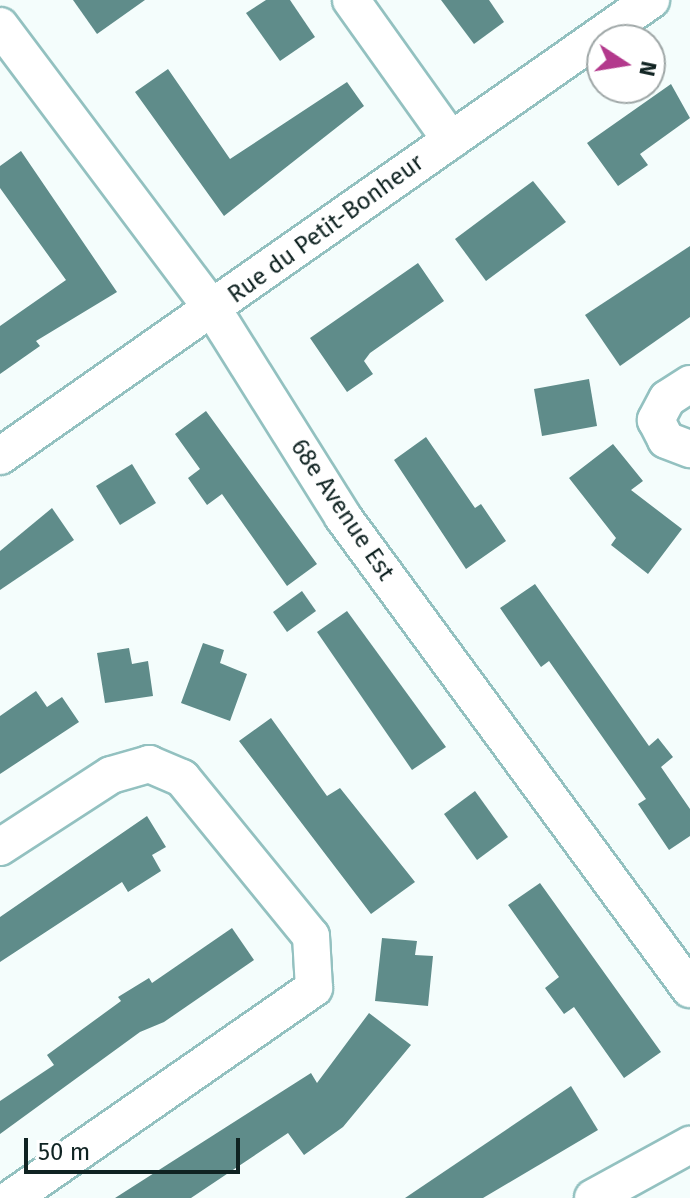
<!DOCTYPE html>
<html>
<head>
<meta charset="utf-8">
<style>
  body { margin:0 }
  #map { position:relative; width:690px; height:1198px; overflow:hidden; background:#f4fdfc; font-family:"Fira Sans",sans-serif }
  div>[style] { position:absolute }
  .building>* { inset:0; background:#5f8c8a }
  .roads { filter:drop-shadow(2px 0 #93c1c0) drop-shadow(-2px 0 #93c1c0) drop-shadow(0 2px #93c1c0) drop-shadow(0 -2px #93c1c0) }
  .minor>* { height:36px; margin:-18px; padding:0 18px; transform-origin:18px; border-radius:18px; background:#fff }
  span { translate:-50% -50%; white-space:nowrap; text-align:center; line-height:1.15; -webkit-text-stroke:6px #fff; paint-order:stroke }
  .street-label { font-size:24px; color:#102322 }
  .north { position:absolute; left:586px; top:24px; width:80px; height:80px; box-sizing:border-box; background:#fff; border:2px solid #9fa7a7; border-radius:50%; rotate:102deg; font-size:22px; font-weight:700; line-height:32px; text-align:center; color:#102322 }
  .north::after { content:''; display:block; margin:auto; width:28px; height:36px; background:#b3398c; clip-path:polygon(50% 0,100% 100%,50% 72%,0 100%) }
  .scale { position:absolute; left:24px; top:1138px; width:216px; height:36px; box-sizing:border-box; border:4px solid #102322; border-top:0; padding-left:10px; font-size:24px; line-height:28px; white-space:nowrap; color:#102322; -webkit-text-stroke:6px #fff; paint-order:stroke }
</style>
</head>
<body>
<div id="map">
  <div class="building">
    <div style="clip-path:polygon(73px 0,145px 0,97px 34px)"></div>
    <div style="clip-path:polygon(266px 0,290px 0,315px 37px,280px 61px,246px 13px)"></div>
    <div style="clip-path:polygon(441px 0,489px 0,504px 22px,474px 44px)"></div>
    <div style="clip-path:polygon(168px 69px,230px 159px,347px 82px,364px 106px,224px 216px,135px 92px)"></div>
    <div style="clip-path:polygon(671px 84px,690px 118px,640px 154px,648px 165px,618px 186px,587px 143px)"></div>
    <div style="clip-path:polygon(21px 151px,117px 292px,36px 341px,40px 346px,0 374px,0 326px,66px 280px,0 188px,0 166px)"></div>
    <div style="clip-path:polygon(533px 181px,566px 222px,486px 281px,455px 239px)"></div>
    <div style="clip-path:polygon(690px 246px,690px 317px,620px 366px,585px 315px)"></div>
    <div style="clip-path:polygon(418px 263px,444px 301px,370px 353px,364px 361px,373px 374px,347px 392px,310px 338px)"></div>
    <div style="clip-path:polygon(589px 379px,597px 426px,542px 436px,534px 389px)"></div>
    <div style="clip-path:polygon(206px 411px,317px 564px,287px 586px,222px 494px,207px 505px,188px 478px,200px 469px,175px 434px)"></div>
    <div style="clip-path:polygon(426px 437px,475px 508px,481px 504px,506px 541px,466px 569px,394px 460px)"></div>
    <div style="clip-path:polygon(613px 444px,643px 481px,631px 490px,682px 529px,648px 574px,611px 545px,616px 538px,569px 478px)"></div>
    <div style="clip-path:polygon(132px 464px,156px 503px,120px 525px,96px 486px)"></div>
    <div style="clip-path:polygon(52px 508px,74px 540px,0 590px,0 551px)"></div>
    <div style="clip-path:polygon(535px 584px,649px 746px,658px 738px,673px 757px,661px 767px,690px 809px,690px 836px,669px 850px,638px 804px,646px 799px,549px 661px,541px 667px,500px 608px)"></div>
    <div style="clip-path:polygon(302px 591px,316px 611px,287px 632px,273px 612px)"></div>
    <div style="clip-path:polygon(347px 611px,446px 747px,412px 770px,317px 632px)"></div>
    <div style="clip-path:polygon(203px 643px,224px 650px,220px 663px,247px 674px,230px 721px,181px 703px)"></div>
    <div style="clip-path:polygon(129px 648px,132px 664px,148px 661px,153px 696px,105px 703px,97px 653px)"></div>
    <div style="clip-path:polygon(36px 691px,47px 707px,62px 697px,79px 722px,0 774px,0 716px)"></div>
    <div style="clip-path:polygon(271px 718px,327px 796px,340px 788px,415px 882px,371px 914px,239px 741px)"></div>
    <div style="clip-path:polygon(475px 791px,508px 837px,477px 860px,444px 814px)"></div>
    <div style="clip-path:polygon(147px 816px,166px 847px,152px 855px,161px 871px,128px 892px,122px 882px,0 962px,0 917px)"></div>
    <div style="clip-path:polygon(540px 883px,661px 1052px,624px 1078px,574px 1007px,564px 1014px,545px 988px,559px 977px,508px 905px)"></div>
    <div style="clip-path:polygon(232px 928px,254px 960px,164px 1022px,140px 1032px,0 1134px,0 1101px,54px 1065px,47px 1055px,121px 1001px,118px 997px,149px 978px,152px 983px)"></div>
    <div style="clip-path:polygon(382px 938px,417px 941px,415px 955px,433px 956px,428px 1006px,375px 1001px)"></div>
    <div style="clip-path:polygon(369px 1013px,411px 1045px,343px 1127px,304px 1155px,288px 1133px,191px 1198px,115px 1198px,311px 1073px,317px 1083px)"></div>
    <div style="clip-path:polygon(571px 1086px,598px 1130px,483px 1198px,405px 1198px)"></div>
  </div>
  <div class="roads">
    <div class="minor">
      <div style="left:351px;top:0;width:172px;rotate:54.5deg"></div>
      <div style="left:0;top:26px;width:356px;rotate:53.1deg"></div>
      <div style="left:214px;top:311px;width:243px;rotate:57.9deg"></div>
      <div style="left:343px;top:517px;width:586px;rotate:53.68deg"></div>
      <div style="left:690px;top:384px;width:27px;rotate:147deg"></div>
      <div style="left:667px;top:399px;width:24px;rotate:118deg"></div>
      <div style="left:656px;top:420px;width:22px;rotate:63deg"></div>
      <div style="left:666px;top:440px;width:26px;rotate:21deg"></div>
      <div style="left:0;top:456px;width:795px;rotate:-35.01deg"></div>
      <div style="left:0;top:847px;width:132px;rotate:-33deg"></div>
      <div style="left:111px;top:775px;width:40px;rotate:-16deg"></div>
      <div style="left:149px;top:764px;width:36px;rotate:23deg"></div>
      <div style="left:182px;top:778px;width:204px;rotate:50.8deg"></div>
      <div style="left:311px;top:936px;width:52px;rotate:86.7deg"></div>
      <div style="left:314px;top:988px;width:368px;rotate:145.2deg"></div>
      <div style="left:593px;top:1198px;width:111px;rotate:-28.7deg"></div>
    </div>
  </div>
  <div class="street-label">
    <span style="left:326px;top:229px;rotate:-36deg">Rue du Petit-Bonheur</span>
    <span style="left:342px;top:510px;rotate:56deg">68e Avenue Est</span>
  </div>
  <div class="north">N</div>
  <div class="scale">50 m</div>
</div>
</body>
</html>
